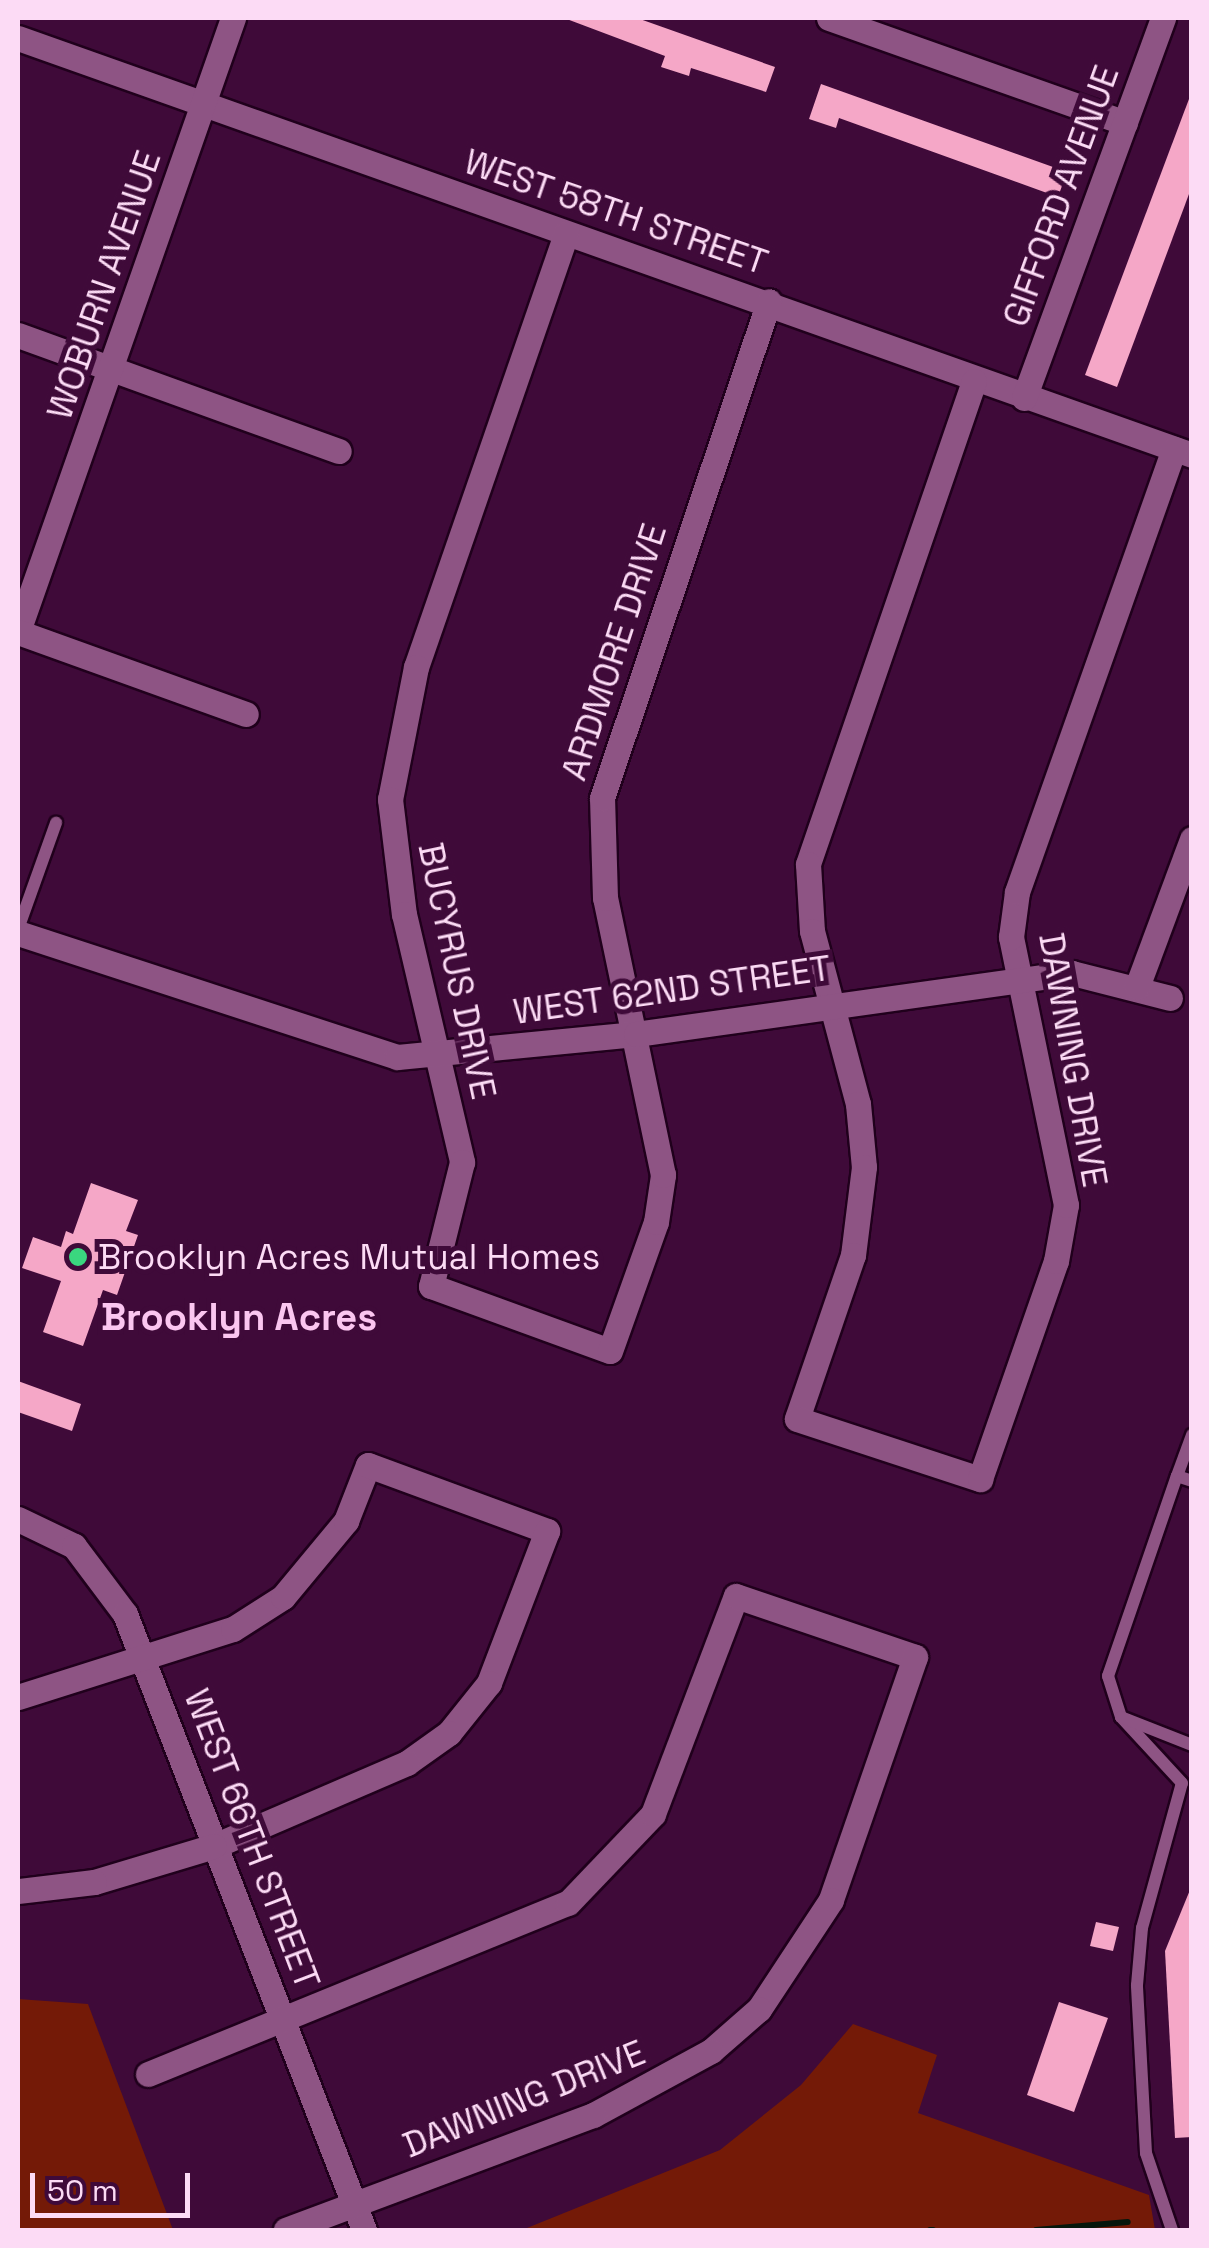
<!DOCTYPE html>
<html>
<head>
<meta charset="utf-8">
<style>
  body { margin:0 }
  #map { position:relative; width:1209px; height:2248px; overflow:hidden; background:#3f0a39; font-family:"Space Grotesk",sans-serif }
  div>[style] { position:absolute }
  .green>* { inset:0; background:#741a07 }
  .stream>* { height:6px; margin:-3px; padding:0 3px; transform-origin:3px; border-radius:3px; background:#05160b }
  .building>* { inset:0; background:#f5a7c7 }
  .roads { filter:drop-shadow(2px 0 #20001c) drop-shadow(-2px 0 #20001c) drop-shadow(0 2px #20001c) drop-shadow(0 -2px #20001c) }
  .service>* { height:12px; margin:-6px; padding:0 6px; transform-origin:6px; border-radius:6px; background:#8e5484 }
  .minor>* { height:25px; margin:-12.5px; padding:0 12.5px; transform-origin:12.5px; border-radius:12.5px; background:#8e5484 }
  .dots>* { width:28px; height:28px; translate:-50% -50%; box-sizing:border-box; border:5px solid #3f0a39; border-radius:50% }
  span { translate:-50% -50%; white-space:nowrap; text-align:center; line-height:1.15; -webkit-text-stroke:10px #3f0a39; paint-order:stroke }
  .street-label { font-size:35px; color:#fcdbf5 }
  .poi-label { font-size:35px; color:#fcdbf5 }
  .left { translate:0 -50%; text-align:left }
  .neighbourhood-label { font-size:38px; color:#fbc6f0; font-weight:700 }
  .frame { position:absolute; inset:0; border:20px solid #fcdbf5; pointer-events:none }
  .scale { position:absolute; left:30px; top:2173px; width:160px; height:45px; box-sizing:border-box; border:5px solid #fcdbf5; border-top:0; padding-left:12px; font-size:30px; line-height:35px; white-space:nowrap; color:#fcdbf5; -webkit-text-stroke:8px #3f0a39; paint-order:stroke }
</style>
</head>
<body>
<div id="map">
  <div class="green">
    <div style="clip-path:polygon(18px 1999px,88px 2004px,173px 2230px,18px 2230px)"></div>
    <div style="clip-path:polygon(853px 2024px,937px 2055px,918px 2113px,1149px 2195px,1155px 2230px,522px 2230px,720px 2150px,801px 2085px)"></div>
  </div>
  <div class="stream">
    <div style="left:930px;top:2230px;width:3px"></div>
    <div style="left:1036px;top:2230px;width:92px;rotate:-5deg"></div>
  </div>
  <div class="building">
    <div style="clip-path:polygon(564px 18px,637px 18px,775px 67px,766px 92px,691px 68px,689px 76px,661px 67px,665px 56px)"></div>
    <div style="clip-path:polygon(821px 84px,1067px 172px,1058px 197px,839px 118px,836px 128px,809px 119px)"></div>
    <div style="clip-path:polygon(1192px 91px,1192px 186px,1117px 387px,1085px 375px)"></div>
    <div style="clip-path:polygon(91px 1183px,138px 1200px,126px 1231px,138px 1235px,117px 1295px,103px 1290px,83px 1346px,43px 1332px,61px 1281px,22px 1268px,33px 1237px,61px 1247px,66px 1231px,73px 1234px)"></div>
    <div style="clip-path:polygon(18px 1381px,81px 1404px,72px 1431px,18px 1412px)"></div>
    <div style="clip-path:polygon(1192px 1885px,1192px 2137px,1175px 2138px,1165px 1951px)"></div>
    <div style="clip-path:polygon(1096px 1922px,1119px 1927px,1113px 1951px,1090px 1946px)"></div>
    <div style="clip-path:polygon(1059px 2002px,1108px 2018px,1074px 2112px,1027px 2095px)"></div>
  </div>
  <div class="roads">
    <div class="service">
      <div style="left:18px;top:929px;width:113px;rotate:-70.3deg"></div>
      <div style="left:1177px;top:1476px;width:44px;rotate:-69.9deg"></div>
      <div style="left:1121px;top:1717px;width:43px;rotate:-107.6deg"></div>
      <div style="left:1108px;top:1676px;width:212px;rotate:-71deg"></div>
      <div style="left:1177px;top:1476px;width:16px;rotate:18deg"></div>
      <div style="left:1172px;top:2230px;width:81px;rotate:-108.7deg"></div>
      <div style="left:1146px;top:2153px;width:168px;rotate:-93.1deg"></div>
      <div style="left:1137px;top:1985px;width:57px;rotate:-85deg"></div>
      <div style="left:1142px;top:1928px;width:150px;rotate:-74.6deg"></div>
      <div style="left:1182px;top:1783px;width:90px;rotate:-132.7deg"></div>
      <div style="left:1121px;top:1717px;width:76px;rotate:21.5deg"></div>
    </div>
    <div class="minor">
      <div style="left:829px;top:18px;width:314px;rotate:19.5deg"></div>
      <div style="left:18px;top:38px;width:1246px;rotate:19.55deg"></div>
      <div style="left:566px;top:234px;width:458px;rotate:109.1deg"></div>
      <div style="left:416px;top:667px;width:135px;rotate:101.1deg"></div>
      <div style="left:390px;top:799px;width:116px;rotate:83.1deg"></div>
      <div style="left:404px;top:914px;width:255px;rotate:76.8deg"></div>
      <div style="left:462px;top:1162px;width:128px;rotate:104deg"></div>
      <div style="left:431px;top:1286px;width:190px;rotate:20deg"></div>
      <div style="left:610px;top:1351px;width:137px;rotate:-70.4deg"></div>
      <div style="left:656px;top:1222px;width:48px;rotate:-81.5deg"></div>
      <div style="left:663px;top:1175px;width:283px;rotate:-101.8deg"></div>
      <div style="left:605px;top:898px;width:100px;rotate:-91.7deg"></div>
      <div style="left:602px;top:798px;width:524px;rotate:-71.43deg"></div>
      <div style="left:18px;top:335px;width:341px;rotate:19.9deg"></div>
      <div style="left:974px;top:381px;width:511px;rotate:108.97deg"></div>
      <div style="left:808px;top:864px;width:67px;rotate:86.6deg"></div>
      <div style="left:812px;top:931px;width:179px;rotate:75.1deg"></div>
      <div style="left:858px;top:1104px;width:63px;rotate:84.6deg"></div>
      <div style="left:864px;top:1167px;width:89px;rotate:97.1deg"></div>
      <div style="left:853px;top:1255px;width:173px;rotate:108.9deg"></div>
      <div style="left:797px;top:1419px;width:193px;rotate:18.2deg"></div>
      <div style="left:980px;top:1479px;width:231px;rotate:-70.8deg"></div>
      <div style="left:1056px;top:1261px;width:57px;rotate:-79.9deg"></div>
      <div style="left:1066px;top:1205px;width:274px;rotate:-101.6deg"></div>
      <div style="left:1011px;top:937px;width:45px;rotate:-82.4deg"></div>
      <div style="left:1017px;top:892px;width:470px;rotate:-70.5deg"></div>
      <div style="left:1024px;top:398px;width:405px;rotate:-69.9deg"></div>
      <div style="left:18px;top:631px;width:650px;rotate:-70.67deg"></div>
      <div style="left:18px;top:632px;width:242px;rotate:19.8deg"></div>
      <div style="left:18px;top:933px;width:399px;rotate:18.1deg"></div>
      <div style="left:397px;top:1057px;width:240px;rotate:-5.5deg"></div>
      <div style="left:636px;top:1034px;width:440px;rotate:-8deg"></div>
      <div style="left:1072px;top:973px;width:101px;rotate:14.3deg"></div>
      <div style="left:1137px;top:987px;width:158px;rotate:-69.6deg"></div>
      <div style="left:18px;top:1519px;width:62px;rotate:25.7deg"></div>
      <div style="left:74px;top:1546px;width:85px;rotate:53.1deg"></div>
      <div style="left:125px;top:1614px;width:661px;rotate:68.79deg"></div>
      <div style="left:18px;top:1697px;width:225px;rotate:-17.6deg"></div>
      <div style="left:233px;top:1629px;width:59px;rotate:-32.6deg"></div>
      <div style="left:283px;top:1597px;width:99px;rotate:-50.3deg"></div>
      <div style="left:346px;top:1521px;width:60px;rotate:-68.6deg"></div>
      <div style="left:368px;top:1465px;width:191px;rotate:20.2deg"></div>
      <div style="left:547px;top:1531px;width:163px;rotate:110.9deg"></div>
      <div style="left:489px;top:1683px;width:64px;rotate:128.7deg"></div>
      <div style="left:449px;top:1733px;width:52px;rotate:144.5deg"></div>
      <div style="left:407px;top:1763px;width:210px;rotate:156.7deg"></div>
      <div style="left:214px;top:1846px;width:125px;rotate:163.3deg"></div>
      <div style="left:94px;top:1882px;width:77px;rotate:173.2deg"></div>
      <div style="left:148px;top:2074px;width:453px;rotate:-22.2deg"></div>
      <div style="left:568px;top:1903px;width:123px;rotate:-46.3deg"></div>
      <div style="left:653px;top:1814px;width:233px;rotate:-69.2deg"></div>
      <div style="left:736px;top:1596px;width:189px;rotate:18.8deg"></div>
      <div style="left:915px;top:1657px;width:257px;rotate:109.1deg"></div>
      <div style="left:831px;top:1900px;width:131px;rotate:123.4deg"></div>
      <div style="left:759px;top:2009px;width:64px;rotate:138.8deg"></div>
      <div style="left:711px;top:2051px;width:134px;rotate:151.5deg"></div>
      <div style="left:593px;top:2115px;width:328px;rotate:159.5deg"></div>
    </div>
  </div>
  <div class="dots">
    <div style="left:78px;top:1257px;background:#3ad77f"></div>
  </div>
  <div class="street-label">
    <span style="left:1061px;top:196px;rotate:-70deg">GIFFORD AVENUE</span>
    <span style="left:616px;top:212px;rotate:19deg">WEST 58TH STREET</span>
    <span style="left:104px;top:285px;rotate:-71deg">WOBURN AVENUE</span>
    <span style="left:614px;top:652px;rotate:-72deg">ARDMORE DRIVE</span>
    <span style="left:457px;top:971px;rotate:78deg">BUCYRUS DRIVE</span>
    <span style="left:672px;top:990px;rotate:-8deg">WEST 62ND STREET</span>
    <span style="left:1073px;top:1060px;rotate:80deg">DAWNING DRIVE</span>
    <span style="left:252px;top:1839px;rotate:69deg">WEST 66TH STREET</span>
    <span style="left:524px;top:2099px;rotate:-22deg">DAWNING DRIVE</span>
  </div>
  <div class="poi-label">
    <span class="left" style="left:98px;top:1257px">Brooklyn Acres Mutual Homes</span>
  </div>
  <div class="neighbourhood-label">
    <span style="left:239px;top:1318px">Brooklyn Acres</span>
  </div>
  <div class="frame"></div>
  <div class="scale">50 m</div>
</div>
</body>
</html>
